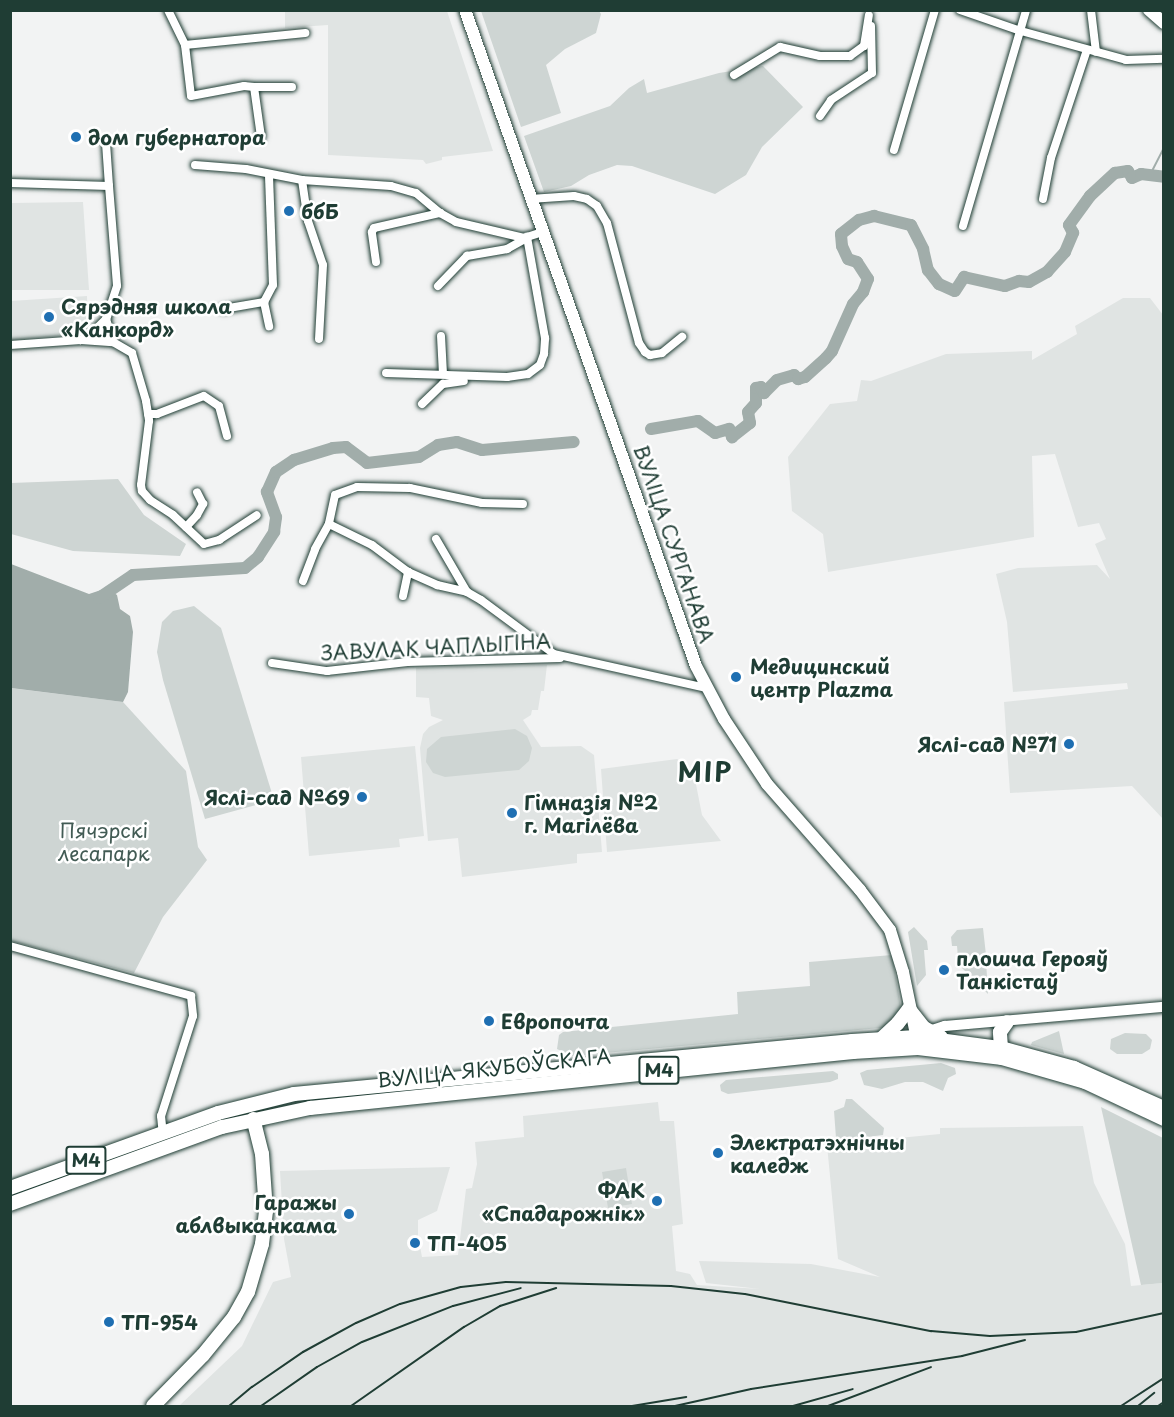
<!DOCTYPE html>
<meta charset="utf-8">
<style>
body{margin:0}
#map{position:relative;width:1174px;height:1417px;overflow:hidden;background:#f2f3f3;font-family:"Playpen Sans",sans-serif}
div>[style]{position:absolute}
.built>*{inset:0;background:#e0e4e3}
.green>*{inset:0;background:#ced5d3}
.water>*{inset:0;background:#a1adaa}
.stream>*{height:2px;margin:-1px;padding:0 1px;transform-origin:1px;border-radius:1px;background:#a1adaa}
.river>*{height:12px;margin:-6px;padding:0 6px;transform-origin:6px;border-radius:6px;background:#a1adaa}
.roads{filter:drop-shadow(0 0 2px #1f3d34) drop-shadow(0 0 2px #1f3d34)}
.minor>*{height:8px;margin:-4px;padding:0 4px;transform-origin:4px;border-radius:4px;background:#fff}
.tertiary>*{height:10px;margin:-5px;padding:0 5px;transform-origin:5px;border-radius:5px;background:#fff}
.secondary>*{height:12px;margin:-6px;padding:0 6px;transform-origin:6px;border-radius:6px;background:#fff}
.primary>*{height:14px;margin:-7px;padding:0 7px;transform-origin:7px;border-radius:7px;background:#fff}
.rail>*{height:2px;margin:-1px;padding:0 1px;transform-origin:1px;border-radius:1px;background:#1f3d34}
.dots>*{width:16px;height:16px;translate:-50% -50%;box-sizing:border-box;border:3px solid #fff;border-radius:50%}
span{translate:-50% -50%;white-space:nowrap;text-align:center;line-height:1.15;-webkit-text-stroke:5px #fff;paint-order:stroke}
.shield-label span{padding:2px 4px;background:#fff;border:2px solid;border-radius:4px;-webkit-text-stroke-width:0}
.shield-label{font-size:18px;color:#1f3d34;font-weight:700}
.poi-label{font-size:20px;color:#1f3d34;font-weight:700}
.left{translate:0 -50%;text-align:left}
.right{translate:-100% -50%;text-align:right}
.street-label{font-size:20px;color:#1f3d34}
.park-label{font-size:20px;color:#425b54}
.district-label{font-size:26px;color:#1f3d34;font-weight:700;letter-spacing:1.5px}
.frame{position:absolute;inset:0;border:12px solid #1f3d34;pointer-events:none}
</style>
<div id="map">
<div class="built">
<i style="clip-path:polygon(285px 11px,447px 11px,493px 151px,442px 157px,442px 160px,426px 164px,423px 160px,328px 155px,328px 25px,285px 28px)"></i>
<i style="clip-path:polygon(83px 202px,89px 290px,11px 290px,11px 203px)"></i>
<i style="clip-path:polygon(87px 296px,88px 333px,11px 340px,11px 301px)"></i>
<i style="clip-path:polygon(1123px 298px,1150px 298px,1163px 315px,1163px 819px,1132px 786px,1010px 793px,1004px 702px,1128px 689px,1127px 683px,1013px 692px,1007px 622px,996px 574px,1018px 568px,1097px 565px,1110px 579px,1095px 544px,1106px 539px,1099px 523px,1078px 527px,1055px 454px,1032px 456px,1034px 537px,828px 572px,823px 534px,792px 511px,788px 457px,830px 404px,857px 401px,861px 380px,871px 381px,946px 354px,1032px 351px,1032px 360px,1077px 334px,1075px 326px)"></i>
<i style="clip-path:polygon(547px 665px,544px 691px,541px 691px,538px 710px,532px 710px,531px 715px,523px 720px,541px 747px,581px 746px,594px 755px,602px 852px,577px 854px,577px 863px,462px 877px,458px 838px,428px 841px,420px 748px,423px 734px,429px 727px,443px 720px,431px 716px,429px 698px,416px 697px,416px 668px)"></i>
<i style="clip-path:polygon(415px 746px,424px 836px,399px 839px,400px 847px,309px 856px,301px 757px)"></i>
<i style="clip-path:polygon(677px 759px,693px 769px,702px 815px,721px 841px,607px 852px,601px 769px)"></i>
<i style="clip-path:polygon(658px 1102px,660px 1121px,674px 1121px,683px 1224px,672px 1226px,676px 1271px,690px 1274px,697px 1285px,760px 1289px,706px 1283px,699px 1261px,811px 1264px,880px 1277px,838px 1259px,827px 1145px,940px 1134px,940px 1128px,1083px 1126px,1094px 1183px,1125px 1244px,1131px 1286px,1163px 1283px,1163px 1406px,179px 1406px,242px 1346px,273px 1282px,291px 1277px,284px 1239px,280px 1171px,450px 1167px,437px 1211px,418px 1220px,418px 1236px,422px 1257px,458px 1255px,466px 1189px,472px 1188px,477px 1164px,475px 1142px,524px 1137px,523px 1116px)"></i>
</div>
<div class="green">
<i style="clip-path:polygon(481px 11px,599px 11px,601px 14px,596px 33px,565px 49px,546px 65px,561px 113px,521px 127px)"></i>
<i style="clip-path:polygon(763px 66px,803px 107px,762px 147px,746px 175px,715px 194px,632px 166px,617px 165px,589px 175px,571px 186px,544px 192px,524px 136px,610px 106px,629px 88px,644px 79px,647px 93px,719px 73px)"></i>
<i style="clip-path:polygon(118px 479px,144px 515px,186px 544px,180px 556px,73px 551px,11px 534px,11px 483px)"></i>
<i style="clip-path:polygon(194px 606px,221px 628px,274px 800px,205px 819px,163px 680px,157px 652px,162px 622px,173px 611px)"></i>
<i style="clip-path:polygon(10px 688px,123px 702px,186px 771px,198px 847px,207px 860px,163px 917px,134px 973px,11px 941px)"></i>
<i style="clip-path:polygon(515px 729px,527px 736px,532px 748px,529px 761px,519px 770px,445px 777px,433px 773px,426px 762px,427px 749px,441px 737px)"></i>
<i style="clip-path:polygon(914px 927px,927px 941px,928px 950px,924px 950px,926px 975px,917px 986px,908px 932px)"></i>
<i style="clip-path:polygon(983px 928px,986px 955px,958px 958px,957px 946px,952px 946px,951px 937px,957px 930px)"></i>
<i style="clip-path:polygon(892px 955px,901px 1008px,891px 1027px,572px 1056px,557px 1049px,559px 1035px,563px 1032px,738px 1014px,737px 992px,810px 986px,809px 962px)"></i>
<i style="clip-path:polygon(986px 960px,988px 994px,958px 964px)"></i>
<i style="clip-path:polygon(1059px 1031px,1064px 1054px,1031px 1045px,1032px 1042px)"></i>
<i style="clip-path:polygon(1125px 1033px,1146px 1034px,1152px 1040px,1150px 1049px,1142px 1054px,1117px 1054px,1110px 1049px,1111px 1039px)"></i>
<i style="clip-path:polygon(941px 1063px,955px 1068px,956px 1074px,948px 1078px,943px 1091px,923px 1082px,905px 1082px,882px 1089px,864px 1085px,860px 1073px,867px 1070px)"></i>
<i style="clip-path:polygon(833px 1071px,838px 1074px,838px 1079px,830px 1082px,728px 1094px,721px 1091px,720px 1085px,726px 1080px)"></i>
<i style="clip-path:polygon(846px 1099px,852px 1099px,884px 1128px,883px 1135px,843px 1140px,836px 1138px,834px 1111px,844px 1107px)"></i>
<i style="clip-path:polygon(1101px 1107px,1163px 1138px,1163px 1283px,1141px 1285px)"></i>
<i style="clip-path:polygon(626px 1168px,632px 1204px,608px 1208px,602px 1172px)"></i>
</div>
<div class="water">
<i style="clip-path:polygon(11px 564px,89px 594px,107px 588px,117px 595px,120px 609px,130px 616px,133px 632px,128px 692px,123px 702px,11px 688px)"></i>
</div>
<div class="stream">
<i style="left:1150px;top:175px;width:31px;rotate:-63deg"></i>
</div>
<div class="river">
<i style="left:651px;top:429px;width:48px;rotate:-9.7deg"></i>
<i style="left:698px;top:421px;width:21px;rotate:35deg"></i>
<i style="left:715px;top:433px;width:15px;rotate:-16deg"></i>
<i style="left:729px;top:429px;width:9px;rotate:69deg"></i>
<i style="left:732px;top:437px;width:23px;rotate:-38deg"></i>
<i style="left:750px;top:423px;width:11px;rotate:-100deg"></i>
<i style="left:748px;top:412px;width:12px;rotate:-48deg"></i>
<i style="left:756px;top:403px;width:15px;rotate:-90deg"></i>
<i style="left:756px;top:388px;width:5px;rotate:-11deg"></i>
<i style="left:761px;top:387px;width:7px;rotate:63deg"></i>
<i style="left:764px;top:393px;width:18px;rotate:-45deg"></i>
<i style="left:777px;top:380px;width:18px;rotate:-16deg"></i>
<i style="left:794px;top:375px;width:6px;rotate:45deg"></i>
<i style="left:798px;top:379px;width:7px;rotate:-16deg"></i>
<i style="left:805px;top:377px;width:28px;rotate:-42deg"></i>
<i style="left:826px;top:358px;width:9px;rotate:-49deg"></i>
<i style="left:832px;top:351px;width:51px;rotate:-65.9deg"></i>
<i style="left:853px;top:304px;width:16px;rotate:-50deg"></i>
<i style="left:863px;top:292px;width:14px;rotate:-69deg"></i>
<i style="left:868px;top:279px;width:20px;rotate:-123deg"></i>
<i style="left:857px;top:262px;width:9px;rotate:-162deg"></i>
<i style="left:848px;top:259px;width:14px;rotate:-115deg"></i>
<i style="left:842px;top:246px;width:12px;rotate:-95deg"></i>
<i style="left:841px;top:234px;width:23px;rotate:-38deg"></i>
<i style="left:859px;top:220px;width:16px;rotate:-15deg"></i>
<i style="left:874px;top:216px;width:38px;rotate:14deg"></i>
<i style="left:911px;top:225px;width:27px;rotate:63deg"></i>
<i style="left:923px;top:249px;width:22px;rotate:77deg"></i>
<i style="left:928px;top:270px;width:18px;rotate:52deg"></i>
<i style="left:939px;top:284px;width:17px;rotate:24deg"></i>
<i style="left:955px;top:291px;width:17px;rotate:-57deg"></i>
<i style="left:964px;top:277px;width:42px;rotate:12.4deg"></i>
<i style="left:1005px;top:286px;width:15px;rotate:-20deg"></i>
<i style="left:1019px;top:281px;width:10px;rotate:6deg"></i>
<i style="left:1029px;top:282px;width:21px;rotate:-29deg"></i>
<i style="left:1047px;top:272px;width:27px;rotate:-48deg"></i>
<i style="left:1065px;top:252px;width:21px;rotate:-67deg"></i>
<i style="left:1073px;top:233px;width:9px;rotate:-117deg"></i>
<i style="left:1069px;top:225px;width:36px;rotate:-54deg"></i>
<i style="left:1090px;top:196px;width:34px;rotate:-43deg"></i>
<i style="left:1115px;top:173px;width:13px;rotate:-9deg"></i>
<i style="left:1128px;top:171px;width:8px;rotate:60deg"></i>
<i style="left:1132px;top:178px;width:10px;rotate:-24deg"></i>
<i style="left:1141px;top:174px;width:23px;rotate:7deg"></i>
<i style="left:99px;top:598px;width:41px;rotate:-34.1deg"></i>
<i style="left:133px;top:575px;width:112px;rotate:-3.6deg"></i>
<i style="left:245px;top:568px;width:17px;rotate:-40deg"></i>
<i style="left:258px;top:557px;width:30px;rotate:-57deg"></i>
<i style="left:274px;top:532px;width:15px;rotate:-82deg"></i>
<i style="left:276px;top:517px;width:27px;rotate:-110deg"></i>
<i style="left:267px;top:492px;width:22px;rotate:-66deg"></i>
<i style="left:276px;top:472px;width:22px;rotate:-34deg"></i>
<i style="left:294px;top:460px;width:41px;rotate:-17.1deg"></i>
<i style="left:333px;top:448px;width:13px;rotate:-4deg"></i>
<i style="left:346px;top:447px;width:26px;rotate:37deg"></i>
<i style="left:367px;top:463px;width:52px;rotate:-6.6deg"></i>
<i style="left:419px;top:457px;width:22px;rotate:-32deg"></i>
<i style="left:438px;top:445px;width:19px;rotate:-9deg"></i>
<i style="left:457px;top:442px;width:26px;rotate:18deg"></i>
<i style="left:482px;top:450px;width:92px;rotate:-5deg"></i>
</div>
<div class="roads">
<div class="minor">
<i style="left:168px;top:10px;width:39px;rotate:64deg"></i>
<i style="left:185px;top:45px;width:51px;rotate:83.3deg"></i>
<i style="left:191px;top:96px;width:54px;rotate:-10.7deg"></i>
<i style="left:244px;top:86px;width:10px;rotate:6deg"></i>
<i style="left:254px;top:87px;width:50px;rotate:82deg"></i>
<i style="left:960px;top:10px;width:65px;rotate:19deg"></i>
<i style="left:1021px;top:31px;width:109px;rotate:15.4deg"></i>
<i style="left:1126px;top:60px;width:38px;rotate:-2deg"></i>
<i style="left:1091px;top:10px;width:42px;rotate:83.2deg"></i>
<i style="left:185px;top:45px;width:121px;rotate:-5.7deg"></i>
<i style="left:734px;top:75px;width:54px;rotate:-31.3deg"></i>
<i style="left:780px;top:47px;width:41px;rotate:12.7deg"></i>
<i style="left:820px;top:56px;width:30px"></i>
<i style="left:850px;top:56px;width:17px;rotate:-36deg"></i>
<i style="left:864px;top:46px;width:31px;rotate:-81deg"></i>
<i style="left:254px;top:87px;width:38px"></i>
<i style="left:820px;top:116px;width:19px;rotate:-55deg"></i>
<i style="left:831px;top:100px;width:49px;rotate:-33.4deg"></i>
<i style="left:872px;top:73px;width:47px;rotate:-91.2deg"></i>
<i style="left:106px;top:143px;width:43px;rotate:86deg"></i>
<i style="left:894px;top:150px;width:146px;rotate:-73.7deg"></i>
<i style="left:195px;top:165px;width:51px;rotate:4.5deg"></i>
<i style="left:246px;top:169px;width:57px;rotate:11.1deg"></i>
<i style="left:302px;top:180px;width:89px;rotate:3.9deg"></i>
<i style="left:391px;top:186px;width:26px;rotate:16deg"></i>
<i style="left:416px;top:193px;width:31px;rotate:40deg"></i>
<i style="left:440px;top:213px;width:18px;rotate:29deg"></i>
<i style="left:456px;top:222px;width:70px;rotate:13.2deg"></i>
<i style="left:524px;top:238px;width:19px;rotate:-18deg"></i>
<i style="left:302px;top:180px;width:41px;rotate:81.7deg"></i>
<i style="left:308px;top:221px;width:46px;rotate:71.2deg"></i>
<i style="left:323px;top:265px;width:74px;rotate:93.1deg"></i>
<i style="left:10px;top:183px;width:99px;rotate:1.7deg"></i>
<i style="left:109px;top:186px;width:100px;rotate:85.4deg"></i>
<i style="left:117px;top:286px;width:35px;rotate:108deg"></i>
<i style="left:106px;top:319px;width:21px;rotate:135deg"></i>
<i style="left:91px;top:334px;width:12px;rotate:149deg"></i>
<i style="left:81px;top:340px;width:71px;rotate:176deg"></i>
<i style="left:530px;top:199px;width:44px;rotate:-3.9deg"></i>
<i style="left:574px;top:196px;width:13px;rotate:13deg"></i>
<i style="left:587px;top:199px;width:12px;rotate:35deg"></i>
<i style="left:597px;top:206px;width:20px;rotate:60deg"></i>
<i style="left:607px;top:223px;width:124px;rotate:75.1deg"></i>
<i style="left:639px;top:343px;width:11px;rotate:56deg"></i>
<i style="left:645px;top:352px;width:6px;rotate:31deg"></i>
<i style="left:650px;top:355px;width:12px;rotate:-9deg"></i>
<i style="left:662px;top:353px;width:26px;rotate:-39deg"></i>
<i style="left:1043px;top:199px;width:42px;rotate:-79deg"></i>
<i style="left:1051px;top:158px;width:114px;rotate:-71.6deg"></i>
<i style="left:963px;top:226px;width:225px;rotate:-73.7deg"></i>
<i style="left:376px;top:262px;width:30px;rotate:-98deg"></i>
<i style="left:372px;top:232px;width:4px;rotate:-63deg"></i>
<i style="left:374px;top:228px;width:68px;rotate:-12.8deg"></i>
<i style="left:438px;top:286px;width:42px;rotate:-46deg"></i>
<i style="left:467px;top:256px;width:41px;rotate:-9.9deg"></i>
<i style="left:507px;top:249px;width:23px;rotate:-29deg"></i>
<i style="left:264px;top:302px;width:25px;rotate:78deg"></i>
<i style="left:223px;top:309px;width:42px;rotate:-9.7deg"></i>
<i style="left:264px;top:302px;width:19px;rotate:-62deg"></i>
<i style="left:273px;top:285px;width:110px;rotate:-92.1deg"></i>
<i style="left:106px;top:319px;width:24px;rotate:73deg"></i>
<i style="left:441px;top:336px;width:38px;rotate:87deg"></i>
<i style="left:81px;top:340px;width:32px;rotate:4deg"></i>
<i style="left:113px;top:342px;width:22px;rotate:30deg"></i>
<i style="left:132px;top:353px;width:50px;rotate:73.7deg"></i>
<i style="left:146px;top:401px;width:20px;rotate:81deg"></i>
<i style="left:149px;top:421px;width:64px;rotate:97.1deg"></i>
<i style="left:141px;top:485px;width:6px;rotate:81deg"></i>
<i style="left:142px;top:491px;width:12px;rotate:48deg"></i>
<i style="left:150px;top:500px;width:27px;rotate:33deg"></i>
<i style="left:173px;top:515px;width:42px;rotate:43.1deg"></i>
<i style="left:204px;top:544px;width:16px;rotate:-15deg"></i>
<i style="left:219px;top:540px;width:45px;rotate:-33.3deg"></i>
<i style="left:386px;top:373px;width:121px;rotate:1.9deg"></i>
<i style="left:507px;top:377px;width:21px;rotate:-8deg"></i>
<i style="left:528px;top:374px;width:15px;rotate:-37deg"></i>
<i style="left:540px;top:365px;width:12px;rotate:-70deg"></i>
<i style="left:544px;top:354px;width:16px;rotate:-86deg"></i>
<i style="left:545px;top:338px;width:103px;rotate:-100.1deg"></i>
<i style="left:422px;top:404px;width:29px;rotate:-44deg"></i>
<i style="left:443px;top:384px;width:21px;rotate:-8deg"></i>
<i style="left:148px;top:414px;width:9px"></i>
<i style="left:157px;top:414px;width:50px;rotate:-21deg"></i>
<i style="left:204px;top:396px;width:18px;rotate:34deg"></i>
<i style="left:219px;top:406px;width:31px;rotate:75deg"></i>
<i style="left:523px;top:504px;width:41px;rotate:-178.6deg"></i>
<i style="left:482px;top:503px;width:74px;rotate:-168.2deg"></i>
<i style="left:410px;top:488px;width:53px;rotate:-178.9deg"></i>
<i style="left:357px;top:487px;width:23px;rotate:160deg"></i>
<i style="left:335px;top:495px;width:30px;rotate:102deg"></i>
<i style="left:329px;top:524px;width:48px;rotate:26deg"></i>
<i style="left:372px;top:545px;width:45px;rotate:36.9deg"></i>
<i style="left:408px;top:572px;width:32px;rotate:24deg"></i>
<i style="left:437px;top:585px;width:31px;rotate:13deg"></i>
<i style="left:467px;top:592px;width:16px;rotate:30deg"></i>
<i style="left:481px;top:600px;width:91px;rotate:36.5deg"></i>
<i style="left:554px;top:654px;width:156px;rotate:12.6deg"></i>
<i style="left:186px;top:527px;width:16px;rotate:-47deg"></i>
<i style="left:197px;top:515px;width:13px;rotate:-61deg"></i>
<i style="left:203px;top:504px;width:13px;rotate:-117deg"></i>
<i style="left:436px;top:539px;width:61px;rotate:59.7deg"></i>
<i style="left:303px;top:581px;width:34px;rotate:-69deg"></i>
<i style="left:315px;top:549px;width:29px;rotate:-61deg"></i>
<i style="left:403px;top:596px;width:25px;rotate:-78deg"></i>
<i style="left:272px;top:663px;width:56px;rotate:8.3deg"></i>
<i style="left:327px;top:671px;width:81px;rotate:-6.4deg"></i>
<i style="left:407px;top:662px;width:153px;rotate:-1.5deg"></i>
<i style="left:10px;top:946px;width:188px;rotate:15.4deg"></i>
<i style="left:191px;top:996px;width:20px;rotate:84deg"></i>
<i style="left:193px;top:1016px;width:105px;rotate:107.7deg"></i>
<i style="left:161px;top:1116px;width:19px;rotate:84deg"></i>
</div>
<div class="tertiary">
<i style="left:926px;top:1032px;width:20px;rotate:-18deg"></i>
<i style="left:945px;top:1026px;width:220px;rotate:-5deg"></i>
</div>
<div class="secondary">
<i style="left:465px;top:10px;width:695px;rotate:70.6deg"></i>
<i style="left:696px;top:666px;width:60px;rotate:62.2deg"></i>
<i style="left:724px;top:719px;width:78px;rotate:56.5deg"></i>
<i style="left:767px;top:784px;width:141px;rotate:48.7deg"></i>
<i style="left:860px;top:890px;width:50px;rotate:53.1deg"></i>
<i style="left:890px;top:930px;width:44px;rotate:72.8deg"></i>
<i style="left:903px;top:972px;width:74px;rotate:78.2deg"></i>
<i style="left:1149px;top:10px;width:20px;rotate:41deg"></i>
</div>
<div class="primary">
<i style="left:881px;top:1039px;width:23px;rotate:-43deg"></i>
<i style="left:898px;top:1023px;width:18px;rotate:-52deg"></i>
<i style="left:909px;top:1009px;width:24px;rotate:52deg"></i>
<i style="left:924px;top:1028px;width:19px;rotate:28deg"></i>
<i style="left:1001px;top:1048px;width:16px;rotate:-94deg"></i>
<i style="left:1000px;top:1032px;width:12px;rotate:-55deg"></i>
<i style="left:10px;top:1188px;width:221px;rotate:-19.8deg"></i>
<i style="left:218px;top:1113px;width:78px;rotate:-14deg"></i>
<i style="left:294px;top:1094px;width:561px;rotate:-5.43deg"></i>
<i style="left:852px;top:1041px;width:64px;rotate:-3.6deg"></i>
<i style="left:916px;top:1037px;width:86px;rotate:7.4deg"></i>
<i style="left:1001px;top:1048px;width:76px;rotate:15.3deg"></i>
<i style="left:1074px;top:1068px;width:98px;rotate:24deg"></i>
<i style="left:10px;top:1204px;width:226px;rotate:-20deg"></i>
<i style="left:222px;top:1127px;width:90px;rotate:-12.2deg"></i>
<i style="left:310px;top:1108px;width:546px;rotate:-5.89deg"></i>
<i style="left:853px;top:1052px;width:65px;rotate:-3.5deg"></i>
<i style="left:918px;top:1048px;width:85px;rotate:6.8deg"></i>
<i style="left:1002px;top:1058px;width:86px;rotate:16.1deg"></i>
<i style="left:1085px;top:1082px;width:87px;rotate:25.1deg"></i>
<i style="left:153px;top:1406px;width:71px;rotate:-45.6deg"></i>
<i style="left:203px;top:1355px;width:49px;rotate:-50.8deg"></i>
<i style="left:234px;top:1317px;width:29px;rotate:-61deg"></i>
<i style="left:248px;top:1292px;width:50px;rotate:-73.7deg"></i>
<i style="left:262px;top:1244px;width:33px;rotate:-83deg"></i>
<i style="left:266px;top:1211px;width:57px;rotate:-94deg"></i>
<i style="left:262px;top:1154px;width:36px;rotate:-104deg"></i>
</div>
</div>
<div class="rail">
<i style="left:229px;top:1406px;width:30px;rotate:-40deg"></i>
<i style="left:252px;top:1387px;width:62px;rotate:-34.5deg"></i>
<i style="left:303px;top:1352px;width:60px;rotate:-28.7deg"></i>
<i style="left:356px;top:1323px;width:48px;rotate:-23.4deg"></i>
<i style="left:400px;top:1304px;width:63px;rotate:-15.6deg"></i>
<i style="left:461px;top:1287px;width:45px;rotate:-6.3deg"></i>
<i style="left:506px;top:1282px;width:165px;rotate:1.4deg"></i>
<i style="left:671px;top:1286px;width:74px;rotate:6.2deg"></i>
<i style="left:745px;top:1294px;width:190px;rotate:11.3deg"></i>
<i style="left:931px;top:1331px;width:59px;rotate:4.8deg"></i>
<i style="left:990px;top:1336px;width:86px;rotate:-2.7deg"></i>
<i style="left:1076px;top:1332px;width:90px;rotate:-12.2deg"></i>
<i style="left:261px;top:1406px;width:68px;rotate:-34.9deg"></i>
<i style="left:317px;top:1367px;width:51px;rotate:-29.1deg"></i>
<i style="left:362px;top:1342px;width:98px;rotate:-21.6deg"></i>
<i style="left:453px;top:1306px;width:70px;rotate:-14.8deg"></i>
<i style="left:351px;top:1406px;width:138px;rotate:-35deg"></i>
<i style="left:464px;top:1327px;width:42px;rotate:-30.3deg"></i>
<i style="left:500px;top:1306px;width:59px;rotate:-17.8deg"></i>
<i style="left:632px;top:1406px;width:55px;rotate:-9.5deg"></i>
<i style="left:675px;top:1406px;width:78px;rotate:-12.6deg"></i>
<i style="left:751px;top:1389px;width:214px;rotate:-8.9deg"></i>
<i style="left:962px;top:1356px;width:65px;rotate:-14.3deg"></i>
<i style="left:793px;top:1406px;width:62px;rotate:-15.8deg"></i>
<i style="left:828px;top:1406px;width:110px;rotate:-20.7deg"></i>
<i style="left:1121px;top:1406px;width:51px;rotate:-33.1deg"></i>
<i style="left:1138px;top:1406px;width:21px;rotate:-39deg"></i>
<i style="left:1158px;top:1406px;width:7px;rotate:-34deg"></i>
</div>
<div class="dots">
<i style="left:76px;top:137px;background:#1f6fb2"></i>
<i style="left:289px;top:211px;background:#1f6fb2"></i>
<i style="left:49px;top:317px;background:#1f6fb2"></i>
<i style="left:736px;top:677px;background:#1f6fb2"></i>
<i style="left:1069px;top:744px;background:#1f6fb2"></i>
<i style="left:362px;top:797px;background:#1f6fb2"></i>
<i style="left:512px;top:813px;background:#1f6fb2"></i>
<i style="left:944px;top:970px;background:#1f6fb2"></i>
<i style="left:489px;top:1021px;background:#1f6fb2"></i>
<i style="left:718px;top:1153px;background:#1f6fb2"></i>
<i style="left:657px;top:1201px;background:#1f6fb2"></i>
<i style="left:349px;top:1214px;background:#1f6fb2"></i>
<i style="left:415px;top:1243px;background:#1f6fb2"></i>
<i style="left:109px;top:1322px;background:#1f6fb2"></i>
</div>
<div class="shield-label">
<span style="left:659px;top:1070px">М4</span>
<span style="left:86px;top:1160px">М4</span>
</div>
<div class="poi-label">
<span class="left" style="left:88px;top:137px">дом губернатора</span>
<span class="left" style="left:301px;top:211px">ббБ</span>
<span class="left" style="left:61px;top:318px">Сярэдняя школа<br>«Канкорд»</span>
<span class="left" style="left:750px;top:678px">Медицинский<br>центр Plazma</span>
<span class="right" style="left:1057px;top:744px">Яслі-сад №71</span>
<span class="right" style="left:350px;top:797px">Яслі-сад №69</span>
<span class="left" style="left:524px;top:814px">Гімназія №2<br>г. Магілёва</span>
<span class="left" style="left:956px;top:970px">плошча Герояў<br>Танкістаў</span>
<span class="left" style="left:501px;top:1021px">Европочта</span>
<span class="left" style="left:730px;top:1154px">Электратэхнічны<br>каледж</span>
<span class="right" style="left:645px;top:1202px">ФАК<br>«Спадарожнік»</span>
<span class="right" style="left:337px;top:1214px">Гаражы<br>аблвыканкама</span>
<span class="left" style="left:427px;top:1243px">ТП-405</span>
<span class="left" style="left:121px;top:1322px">ТП-954</span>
</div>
<div class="street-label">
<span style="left:674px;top:544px;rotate:71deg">ВУЛІЦА СУРГАНАВА</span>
<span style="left:436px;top:647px;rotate:-3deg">ЗАВУЛАК ЧАПЛЫГІНА</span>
<span style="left:494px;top:1068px;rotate:-6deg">ВУЛІЦА ЯКУБОЎСКАГА</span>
</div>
<div class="park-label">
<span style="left:104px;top:842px">Пячэрскі<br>лесапарк</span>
</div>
<div class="district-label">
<span style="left:705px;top:772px">МІР</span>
</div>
<div class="frame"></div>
</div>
